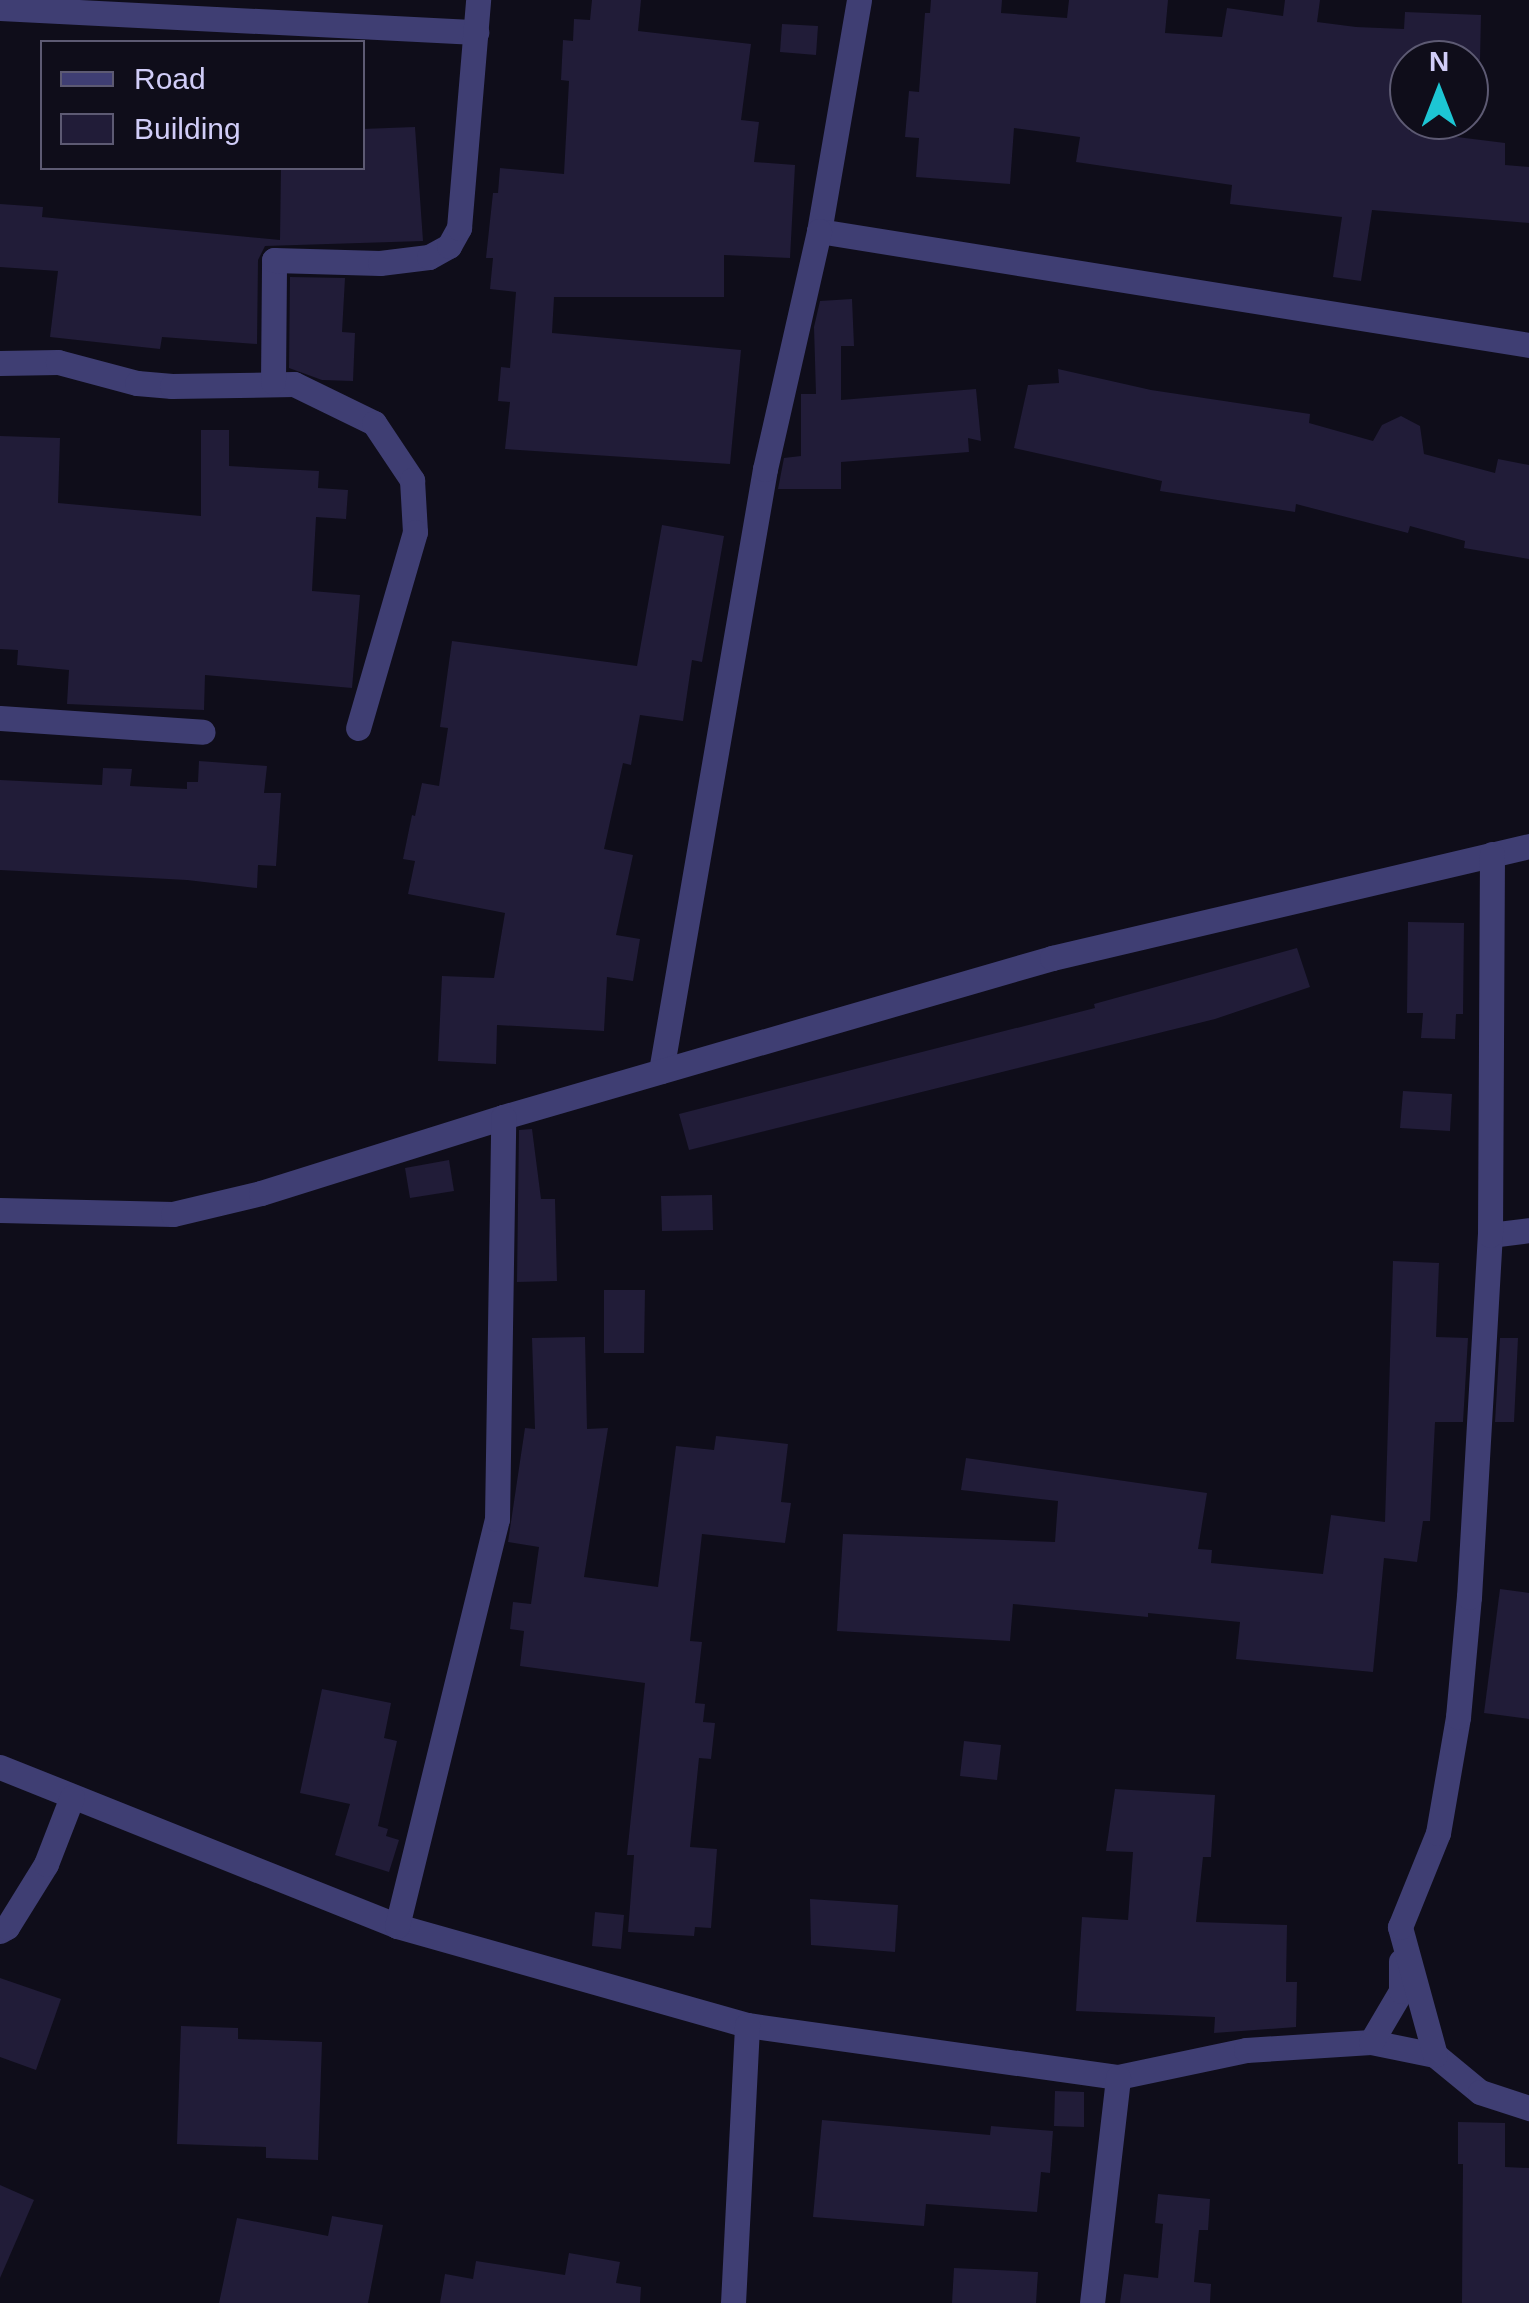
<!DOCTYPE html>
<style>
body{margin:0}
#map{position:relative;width:1529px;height:2303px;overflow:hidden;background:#0f0d1a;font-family:Arial,sans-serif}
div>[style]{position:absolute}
.building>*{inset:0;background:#211c38}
.minor>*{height:25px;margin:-12.5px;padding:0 12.5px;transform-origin:12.5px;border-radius:12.5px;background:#3f3e73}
span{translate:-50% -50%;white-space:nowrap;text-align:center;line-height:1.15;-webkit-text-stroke:9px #0f0d1a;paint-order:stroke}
.legend{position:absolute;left:40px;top:40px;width:325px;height:130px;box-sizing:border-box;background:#0f0d1a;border:2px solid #5d5a73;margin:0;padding:12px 18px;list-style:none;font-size:30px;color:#d1cdf8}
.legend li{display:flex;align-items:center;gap:20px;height:50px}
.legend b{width:50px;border:2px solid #5d5a73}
.north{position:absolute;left:1389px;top:40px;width:100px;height:100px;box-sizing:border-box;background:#0f0d1a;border:2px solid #5d5a73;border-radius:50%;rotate:0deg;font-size:28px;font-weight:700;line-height:40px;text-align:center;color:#d1cdf8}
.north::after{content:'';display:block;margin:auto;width:35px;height:45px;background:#1dc6d4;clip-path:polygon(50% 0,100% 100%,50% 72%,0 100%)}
</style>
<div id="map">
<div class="building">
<i style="clip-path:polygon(592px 0,641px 0,638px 31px,751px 44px,741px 120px,759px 122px,754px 162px,795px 165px,790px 258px,724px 255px,724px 297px,554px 297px,552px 333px,741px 350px,730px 464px,505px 449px,510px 402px,498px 401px,501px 367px,510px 368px,516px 292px,490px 289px,493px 258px,486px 258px,493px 193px,498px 193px,500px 168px,564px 174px,569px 81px,561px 80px,563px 40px,573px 41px,574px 19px,590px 20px)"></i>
<i style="clip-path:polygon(931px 0,1002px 0,1001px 13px,1067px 18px,1069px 0,1168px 0,1165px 33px,1222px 37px,1227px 8px,1283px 16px,1285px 0,1320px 0,1317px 22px,1356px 27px,1404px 29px,1405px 12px,1481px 15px,1480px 60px,1409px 60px,1409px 131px,1505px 143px,1505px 165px,1529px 167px,1529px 223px,1372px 210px,1361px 281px,1333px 277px,1342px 217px,1230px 204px,1232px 185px,1076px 162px,1080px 137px,1014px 128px,1010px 184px,916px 177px,919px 138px,905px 137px,909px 91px,919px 92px,925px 13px,930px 13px)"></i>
<i style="clip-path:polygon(782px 24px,818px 26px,816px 55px,780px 52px)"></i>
<i style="clip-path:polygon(415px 127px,423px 241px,265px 246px,258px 260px,257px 344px,162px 337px,160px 349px,50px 337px,58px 271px,0 267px,0 204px,43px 207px,42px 217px,280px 240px,281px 168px,362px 168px,362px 129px)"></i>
<i style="clip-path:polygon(290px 277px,345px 278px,342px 332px,355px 333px,353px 381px,322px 380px,289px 368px)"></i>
<i style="clip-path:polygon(852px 299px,854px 346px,841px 346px,841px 400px,976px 389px,981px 441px,968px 438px,969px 452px,841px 462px,841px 489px,778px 489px,784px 458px,801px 456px,801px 394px,816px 394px,814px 327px,820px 301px)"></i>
<i style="clip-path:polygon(1058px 369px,1151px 390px,1310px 414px,1309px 423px,1373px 441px,1382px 425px,1401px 416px,1420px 426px,1424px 454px,1495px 473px,1498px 459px,1529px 465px,1529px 559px,1464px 548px,1465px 541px,1410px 526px,1408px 533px,1296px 504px,1295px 512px,1160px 491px,1162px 481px,1014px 448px,1028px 385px,1059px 383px)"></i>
<i style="clip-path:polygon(201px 430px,229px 430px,229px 466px,319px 471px,318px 488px,348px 490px,346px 519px,316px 517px,312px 591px,360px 595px,352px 688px,205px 675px,204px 710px,67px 704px,69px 670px,17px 665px,18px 650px,0 649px,0 436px,60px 438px,58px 503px,201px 516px)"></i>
<i style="clip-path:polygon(662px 525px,724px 536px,702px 662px,692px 660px,683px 721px,640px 715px,631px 765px,623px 763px,604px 849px,633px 855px,616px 935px,640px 939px,633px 981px,607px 977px,604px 1031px,497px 1025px,496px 1064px,438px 1061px,442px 976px,494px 978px,505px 913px,408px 894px,415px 861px,403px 859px,412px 815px,415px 816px,422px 783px,439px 786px,448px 728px,440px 727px,452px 641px,637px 666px)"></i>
<i style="clip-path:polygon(199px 761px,267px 766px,264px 793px,281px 793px,276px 866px,258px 865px,257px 888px,187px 880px,0 870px,0 780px,102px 785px,103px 768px,132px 769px,130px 786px,187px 789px,187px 782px,198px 782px)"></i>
<i style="clip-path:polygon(1408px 922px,1464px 923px,1463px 1014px,1456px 1014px,1455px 1039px,1421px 1038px,1423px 1013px,1407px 1013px)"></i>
<i style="clip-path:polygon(1297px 948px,1310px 987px,1215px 1019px,689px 1150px,679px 1114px,1095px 1008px,1094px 1004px)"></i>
<i style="clip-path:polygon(1403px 1091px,1452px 1094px,1450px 1131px,1400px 1128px)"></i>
<i style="clip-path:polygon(532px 1129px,541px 1199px,555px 1199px,557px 1281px,517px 1282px,519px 1130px)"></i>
<i style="clip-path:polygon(449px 1160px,454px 1191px,410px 1198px,405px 1168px)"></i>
<i style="clip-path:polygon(712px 1195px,713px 1230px,662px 1231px,661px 1196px)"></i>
<i style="clip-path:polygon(1393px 1261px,1439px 1263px,1436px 1337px,1468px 1338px,1463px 1422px,1435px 1422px,1430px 1521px,1423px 1521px,1417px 1562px,1384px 1558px,1373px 1672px,1236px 1659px,1240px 1622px,1148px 1613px,1148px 1617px,1013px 1604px,1010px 1641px,837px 1631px,843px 1534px,1055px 1542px,1058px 1501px,961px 1490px,966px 1458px,1207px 1493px,1198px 1549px,1212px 1550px,1211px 1563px,1323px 1574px,1331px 1515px,1385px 1522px)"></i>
<i style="clip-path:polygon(604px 1290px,645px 1290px,644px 1353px,604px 1353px)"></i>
<i style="clip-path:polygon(585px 1337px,587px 1429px,608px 1428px,584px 1577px,658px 1587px,676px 1446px,714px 1450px,716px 1436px,788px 1444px,781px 1502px,791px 1503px,785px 1543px,702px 1534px,690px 1641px,702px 1642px,695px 1703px,705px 1704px,703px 1722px,715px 1723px,711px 1759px,699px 1758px,690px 1847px,717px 1849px,711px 1928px,695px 1927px,694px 1936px,628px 1932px,634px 1855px,627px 1855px,645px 1683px,520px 1666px,524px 1631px,510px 1629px,513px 1602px,531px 1604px,539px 1547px,508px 1542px,525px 1428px,535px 1429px,532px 1338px)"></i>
<i style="clip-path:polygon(1500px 1338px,1518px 1338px,1514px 1422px,1495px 1422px)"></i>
<i style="clip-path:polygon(1500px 1589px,1529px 1593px,1529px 1719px,1484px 1713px)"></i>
<i style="clip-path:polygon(322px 1689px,391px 1703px,384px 1738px,397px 1741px,378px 1826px,388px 1829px,386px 1836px,399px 1840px,389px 1872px,335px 1855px,350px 1804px,300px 1793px)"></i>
<i style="clip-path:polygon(964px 1741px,1001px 1745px,997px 1780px,960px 1776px)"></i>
<i style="clip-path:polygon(1115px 1789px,1215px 1795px,1211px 1857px,1203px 1857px,1196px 1922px,1287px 1925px,1286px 1982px,1297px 1982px,1296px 2027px,1214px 2033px,1215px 2017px,1076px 2011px,1082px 1917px,1128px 1920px,1133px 1852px,1106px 1851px)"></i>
<i style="clip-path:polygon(810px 1899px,898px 1905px,895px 1952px,811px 1945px)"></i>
<i style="clip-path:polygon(595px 1912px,624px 1915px,621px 1949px,592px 1946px)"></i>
<i style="clip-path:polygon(0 1978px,61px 1999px,36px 2070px,0 2057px)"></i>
<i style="clip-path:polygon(181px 2026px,238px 2028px,238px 2039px,322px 2042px,318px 2160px,266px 2158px,266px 2147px,177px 2144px)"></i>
<i style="clip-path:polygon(1055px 2091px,1084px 2092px,1084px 2127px,1054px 2126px)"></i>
<i style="clip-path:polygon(822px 2120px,990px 2135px,991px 2126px,1053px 2131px,1050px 2173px,1041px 2172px,1037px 2212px,926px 2204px,924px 2226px,813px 2217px)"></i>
<i style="clip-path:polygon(1458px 2122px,1505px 2123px,1505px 2167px,1529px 2168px,1529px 2303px,1462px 2303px,1463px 2164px,1458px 2164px)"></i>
<i style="clip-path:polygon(0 2185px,34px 2200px,0 2278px)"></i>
<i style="clip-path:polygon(1158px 2194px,1210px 2199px,1208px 2230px,1199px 2230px,1194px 2282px,1211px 2284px,1210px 2303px,1120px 2303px,1124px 2274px,1158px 2278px,1163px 2224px,1155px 2223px)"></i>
<i style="clip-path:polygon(332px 2216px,383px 2225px,368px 2303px,219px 2303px,237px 2218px,328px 2236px)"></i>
<i style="clip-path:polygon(569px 2253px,620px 2262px,616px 2283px,641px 2287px,640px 2303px,440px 2303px,445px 2274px,473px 2279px,476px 2261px,565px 2275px)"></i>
<i style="clip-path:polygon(954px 2268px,1038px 2272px,1036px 2303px,952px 2303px)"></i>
</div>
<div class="minor">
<i style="left:859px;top:0;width:234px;rotate:99.8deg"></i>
<i style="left:819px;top:231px;width:719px;rotate:9.12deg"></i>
<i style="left:0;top:8px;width:477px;rotate:2.9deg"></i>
<i style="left:0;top:363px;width:58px;rotate:-1deg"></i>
<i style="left:58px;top:362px;width:82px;rotate:14.9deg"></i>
<i style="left:137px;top:383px;width:35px;rotate:5deg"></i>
<i style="left:172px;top:386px;width:122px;rotate:-0.9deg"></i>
<i style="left:294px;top:384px;width:89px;rotate:26deg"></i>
<i style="left:374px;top:423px;width:69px;rotate:56.3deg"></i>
<i style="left:412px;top:480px;width:52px;rotate:86.7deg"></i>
<i style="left:415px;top:532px;width:204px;rotate:106.2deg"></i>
<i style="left:273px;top:382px;width:122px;rotate:-89.5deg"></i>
<i style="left:274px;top:260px;width:106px;rotate:1.6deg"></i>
<i style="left:380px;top:263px;width:49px;rotate:-7deg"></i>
<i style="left:429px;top:257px;width:23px;rotate:-29deg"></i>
<i style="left:449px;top:246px;width:21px;rotate:-61deg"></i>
<i style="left:459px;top:228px;width:229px;rotate:-85.2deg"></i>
<i style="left:0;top:718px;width:203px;rotate:3.9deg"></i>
<i style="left:661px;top:1071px;width:611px;rotate:-80.2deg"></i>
<i style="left:765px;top:469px;width:244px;rotate:-77.2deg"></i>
<i style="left:0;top:1210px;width:173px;rotate:1.3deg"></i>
<i style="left:173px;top:1214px;width:90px;rotate:-13.4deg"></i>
<i style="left:261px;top:1193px;width:254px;rotate:-17.4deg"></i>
<i style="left:503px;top:1117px;width:572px;rotate:-16.15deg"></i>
<i style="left:1052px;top:958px;width:490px;rotate:-13.2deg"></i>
<i style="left:1490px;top:1235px;width:39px;rotate:-7deg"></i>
<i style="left:0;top:1767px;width:428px;rotate:21.8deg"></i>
<i style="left:397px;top:1926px;width:364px;rotate:15.8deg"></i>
<i style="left:747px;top:2025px;width:375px;rotate:8deg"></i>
<i style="left:1118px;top:2077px;width:131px;rotate:-11.9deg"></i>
<i style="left:1246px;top:2050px;width:125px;rotate:-3.7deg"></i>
<i style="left:1371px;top:2042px;width:65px;rotate:11.5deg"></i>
<i style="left:1435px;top:2055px;width:58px;rotate:39.4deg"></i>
<i style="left:1480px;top:2092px;width:52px;rotate:18.1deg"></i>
<i style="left:397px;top:1926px;width:419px;rotate:-76.2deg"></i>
<i style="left:497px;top:1519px;width:402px;rotate:-89.1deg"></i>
<i style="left:0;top:1931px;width:8px;rotate:-30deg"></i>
<i style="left:7px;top:1927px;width:74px;rotate:-58.2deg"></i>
<i style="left:46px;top:1864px;width:72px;rotate:-68.8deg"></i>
<i style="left:1371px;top:2042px;width:59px;rotate:-59.5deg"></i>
<i style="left:1401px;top:1991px;width:30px;rotate:-90deg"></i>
<i style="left:1435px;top:2055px;width:133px;rotate:-105.3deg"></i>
<i style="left:1400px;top:1927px;width:101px;rotate:-68deg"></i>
<i style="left:1438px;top:1833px;width:118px;rotate:-80.2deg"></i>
<i style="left:1458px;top:1717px;width:121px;rotate:-84.8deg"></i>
<i style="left:1469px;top:1597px;width:363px;rotate:-86.7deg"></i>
<i style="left:1490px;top:1235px;width:381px;rotate:-89.7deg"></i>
<i style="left:733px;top:2303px;width:278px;rotate:-87.1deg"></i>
<i style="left:1092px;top:2303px;width:227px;rotate:-83.4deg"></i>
</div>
<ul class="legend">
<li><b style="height:12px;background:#3f3e73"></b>Road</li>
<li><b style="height:28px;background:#211c38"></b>Building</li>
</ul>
<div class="north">N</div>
</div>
